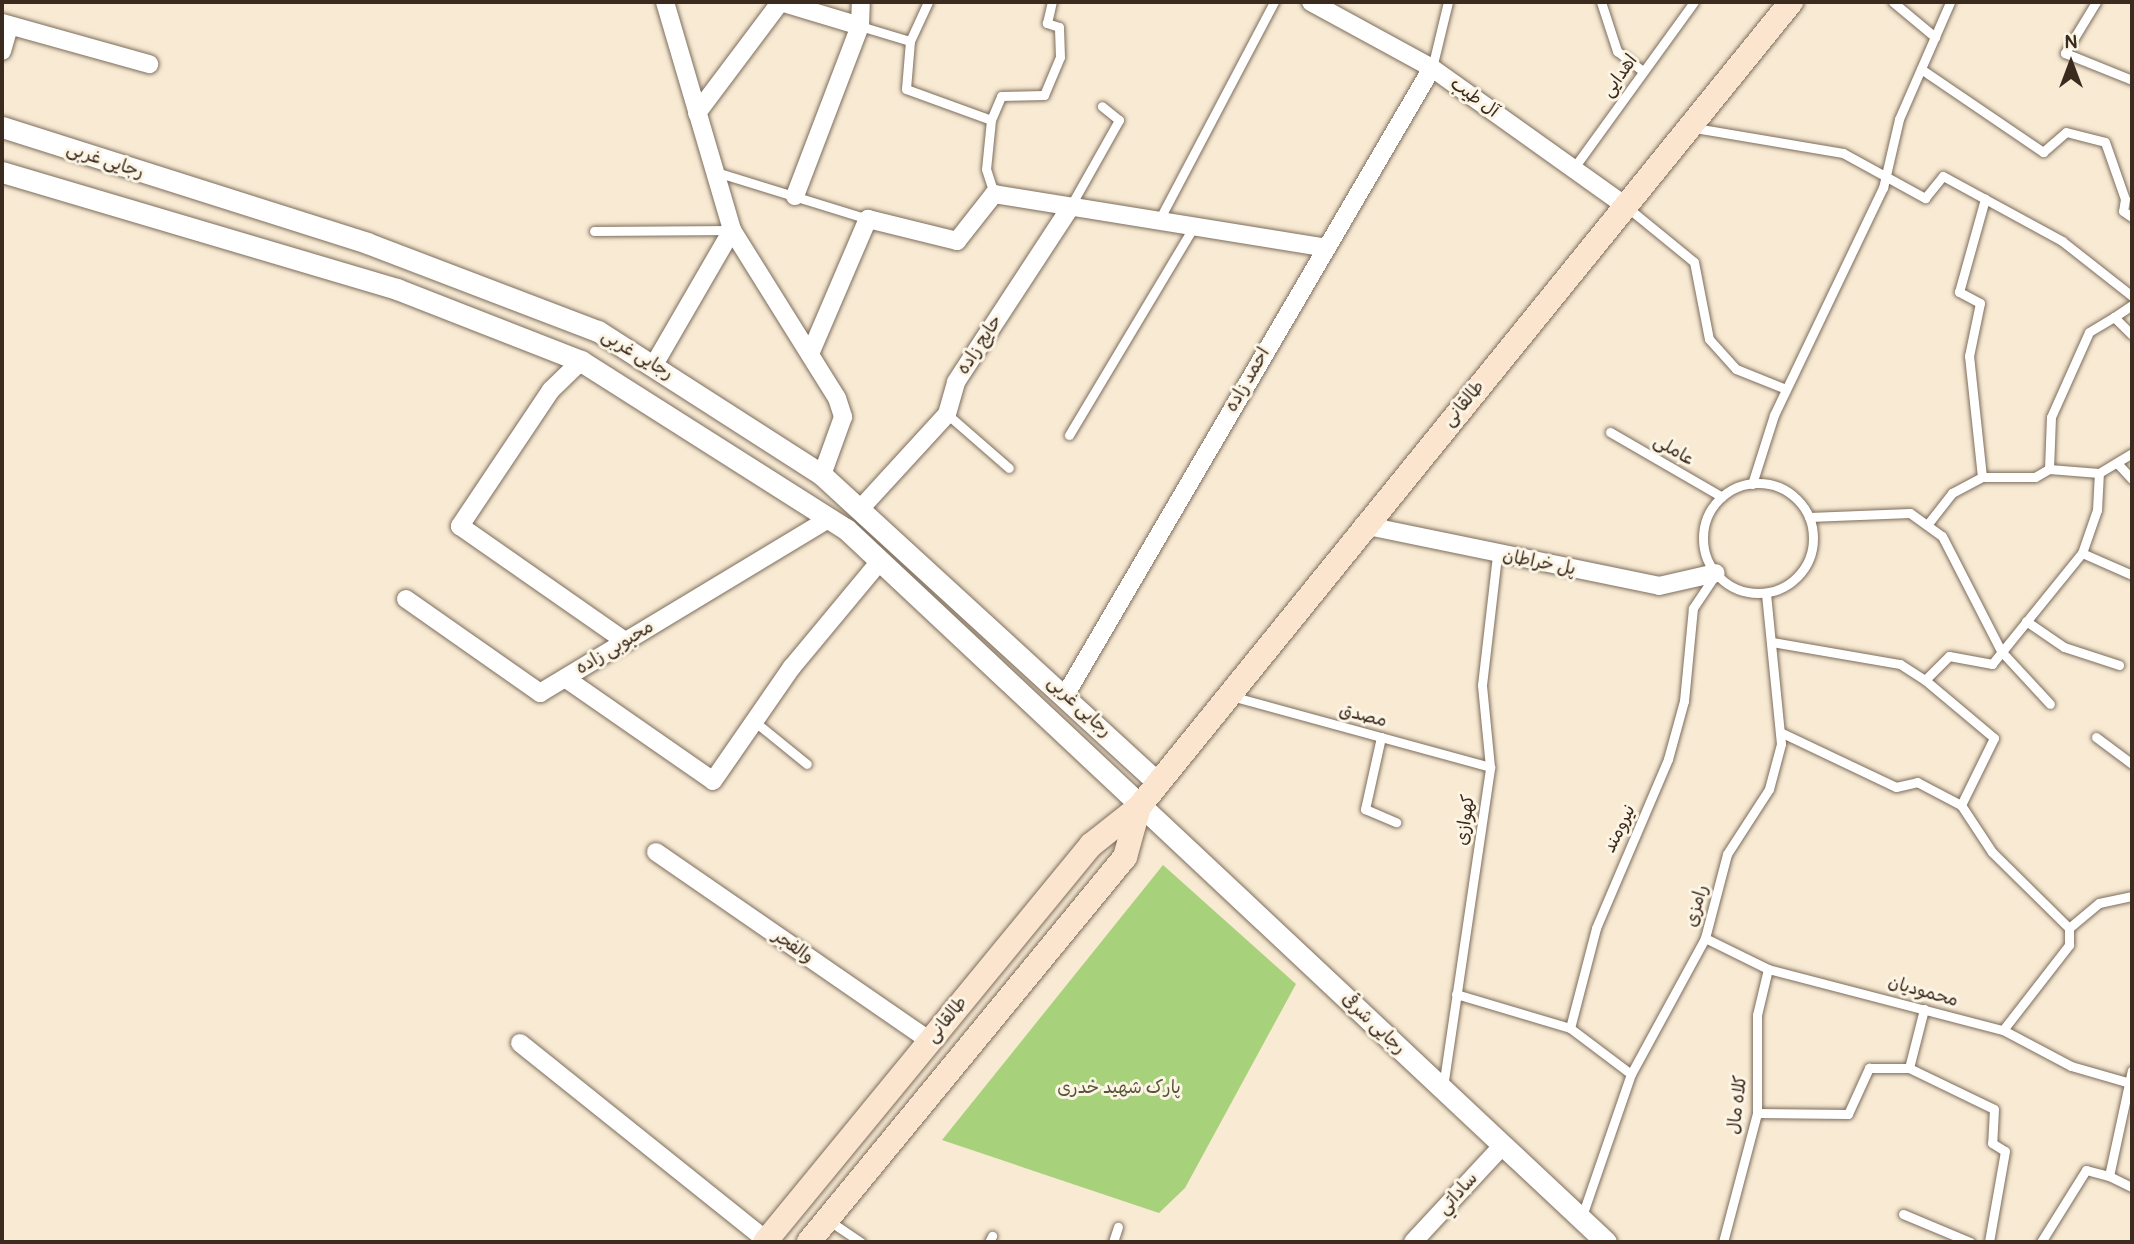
<!DOCTYPE html>
<meta charset="utf-8">
<style>
body{margin:0}
#map{position:relative;width:2134px;height:1244px;overflow:hidden;background:#f8ead3;font-family:Pangolin,"Playpen Sans Arabic",sans-serif}
div>[style]{position:absolute}
.green>*{inset:0;background:#a8d17c}
.roads{filter:drop-shadow(0 0 2px #7d6d5d) drop-shadow(0 0 2px #7d6d5d)}
.service>*{height:9px;margin:-4.5px;padding:0 4.5px;transform-origin:4.5px;border-radius:4.5px;background:#fff}
.service>.ring{margin:-4.5px;padding:0;box-sizing:content-box;background:none;border:9px solid #fff;border-radius:50%}
.minor>*{height:18px;margin:-9px;padding:0 9px;transform-origin:9px;border-radius:9px;background:#fff}
.tertiary>*{height:21px;margin:-10.5px;padding:0 10.5px;transform-origin:10.5px;border-radius:10.5px;background:#fff}
.secondary>*{height:24px;margin:-12px;padding:0 12px;transform-origin:12px;border-radius:12px;background:#fce5cf}
span{translate:-50% -50%;white-space:nowrap;text-align:center;line-height:1.15;-webkit-text-stroke:6px #fcf5e5;paint-order:stroke}
.street-label{font-size:18px;color:#3b2a1e}
.park-label{font-size:18px;color:#565436}
.frame{position:absolute;inset:0;border:4px solid #3b2a1e;pointer-events:none}
.north{position:absolute;left:2036px;top:28px;width:70px;height:70px;-webkit-text-stroke:5px #fcf5e5;paint-order:stroke;rotate:0deg;font-size:19px;font-weight:700;line-height:28px;text-align:center;color:#3b2a1e}
.north::after{content:'';display:block;margin:auto;width:24px;height:32px;background:#3b2a1e;clip-path:polygon(50% 0,100% 100%,50% 72%,0 100%)}
</style>
<div id="map">
<div class="green">
<i style="clip-path:polygon(1163px 865px,1296px 984px,1185px 1188px,1159px 1213px,942px 1140px)"></i>
</div>
<div class="roads">
<div class="service">
<i style="left:928px;top:2px;width:43px;rotate:114.8deg"></i>
<i style="left:910px;top:41px;width:48px;rotate:94.8deg"></i>
<i style="left:906px;top:89px;width:90px;rotate:20deg"></i>
<i style="left:991px;top:120px;width:26px;rotate:-67deg"></i>
<i style="left:1001px;top:96px;width:43px;rotate:-1.3deg"></i>
<i style="left:1044px;top:95px;width:41px;rotate:-67.2deg"></i>
<i style="left:1060px;top:57px;width:30px;rotate:-92deg"></i>
<i style="left:1059px;top:27px;width:13px;rotate:-162deg"></i>
<i style="left:1047px;top:23px;width:22px;rotate:-77deg"></i>
<i style="left:1601px;top:2px;width:52px;rotate:71.9deg"></i>
<i style="left:1617px;top:51px;width:33px;rotate:38deg"></i>
<i style="left:1893px;top:2px;width:55px;rotate:39.8deg"></i>
<i style="left:2096px;top:2px;width:60px;rotate:121.3deg"></i>
<i style="left:2065px;top:53px;width:72px;rotate:21.9deg"></i>
<i style="left:860px;top:26px;width:52px;rotate:16.7deg"></i>
<i style="left:1432px;top:68px;width:68px;rotate:-76.4deg"></i>
<i style="left:1921px;top:69px;width:148px;rotate:34.2deg"></i>
<i style="left:2043px;top:152px;width:30px;rotate:-41deg"></i>
<i style="left:2066px;top:132px;width:40px;rotate:14.4deg"></i>
<i style="left:2105px;top:142px;width:60px;rotate:70.7deg"></i>
<i style="left:2125px;top:199px;width:12px;rotate:99deg"></i>
<i style="left:2123px;top:211px;width:11px;rotate:34deg"></i>
<i style="left:991px;top:120px;width:49px;rotate:95.8deg"></i>
<i style="left:986px;top:169px;width:26px;rotate:72deg"></i>
<i style="left:1695px;top:128px;width:150px;rotate:9.6deg"></i>
<i style="left:1843px;top:153px;width:94px;rotate:28.8deg"></i>
<i style="left:1925px;top:198px;width:28px;rotate:-51deg"></i>
<i style="left:1943px;top:176px;width:136px;rotate:28.6deg"></i>
<i style="left:2062px;top:241px;width:89px;rotate:38.2deg"></i>
<i style="left:1573px;top:169px;width:206px;rotate:-54.1deg"></i>
<i style="left:716px;top:172px;width:159px;rotate:17.2deg"></i>
<i style="left:1070px;top:207px;width:100px;rotate:-60.6deg"></i>
<i style="left:1119px;top:120px;width:22px;rotate:-141deg"></i>
<i style="left:1628px;top:208px;width:85px;rotate:39.3deg"></i>
<i style="left:1694px;top:262px;width:78px;rotate:79deg"></i>
<i style="left:1709px;top:339px;width:40px;rotate:48deg"></i>
<i style="left:1736px;top:369px;width:54px;rotate:21.8deg"></i>
<i style="left:1158px;top:222px;width:249px;rotate:-62.2deg"></i>
<i style="left:594px;top:231px;width:138px;rotate:-0.4deg"></i>
<i style="left:2132px;top:305px;width:22px;rotate:146deg"></i>
<i style="left:2114px;top:317px;width:25px;rotate:45deg"></i>
<i style="left:947px;top:414px;width:82px;rotate:41.1deg"></i>
<i style="left:1610px;top:432px;width:129px;rotate:30.1deg"></i>
<i style="left:1069px;top:435px;width:241px;rotate:-59.1deg"></i>
<i style="left:2117px;top:463px;width:22px;rotate:47deg"></i>
<i style="left:2049px;top:469px;width:52px;rotate:-87.8deg"></i>
<i style="left:2051px;top:417px;width:93px;rotate:-65.9deg"></i>
<i style="left:2089px;top:332px;width:29px;rotate:-31deg"></i>
<i style="left:1982px;top:477px;width:53px"></i>
<i style="left:2035px;top:477px;width:16px;rotate:-30deg"></i>
<i style="left:2049px;top:469px;width:50px;rotate:4.6deg"></i>
<i style="left:2099px;top:473px;width:39px;rotate:-31deg"></i>
<i class="ring" style="left:1703px;top:483px;width:101px;height:101px"></i>
<i style="left:1752px;top:484px;width:72px;rotate:-72.3deg"></i>
<i style="left:1774px;top:415px;width:252px;rotate:-64.4deg"></i>
<i style="left:1883px;top:188px;width:71px;rotate:-76.9deg"></i>
<i style="left:1899px;top:119px;width:128px;rotate:-66.4deg"></i>
<i style="left:1809px;top:517px;width:101px;rotate:-2.3deg"></i>
<i style="left:1910px;top:513px;width:39px;rotate:36deg"></i>
<i style="left:1942px;top:536px;width:129px;rotate:62.8deg"></i>
<i style="left:2001px;top:651px;width:72px;rotate:47.2deg"></i>
<i style="left:1927px;top:525px;width:41px;rotate:-52deg"></i>
<i style="left:1952px;top:493px;width:34px;rotate:-28deg"></i>
<i style="left:1982px;top:477px;width:122px;rotate:-96.1deg"></i>
<i style="left:1969px;top:356px;width:54px;rotate:-78.3deg"></i>
<i style="left:1980px;top:303px;width:24px;rotate:-152deg"></i>
<i style="left:1959px;top:292px;width:97px;rotate:-74.4deg"></i>
<i style="left:2082px;top:553px;width:55px;rotate:23.7deg"></i>
<i style="left:2026px;top:621px;width:46px;rotate:34.4deg"></i>
<i style="left:2064px;top:647px;width:58px;rotate:18.1deg"></i>
<i style="left:1772px;top:642px;width:130px;rotate:9.8deg"></i>
<i style="left:1900px;top:664px;width:30px;rotate:33deg"></i>
<i style="left:1925px;top:680px;width:34px;rotate:-45deg"></i>
<i style="left:1949px;top:656px;width:44px;rotate:10.5deg"></i>
<i style="left:1992px;top:664px;width:143px;rotate:-51deg"></i>
<i style="left:2082px;top:553px;width:46px;rotate:-70.8deg"></i>
<i style="left:2097px;top:510px;width:37px;rotate:-87deg"></i>
<i style="left:1925px;top:680px;width:90px;rotate:40deg"></i>
<i style="left:1994px;top:738px;width:75px;rotate:116.2deg"></i>
<i style="left:1231px;top:696px;width:269px;rotate:15.3deg"></i>
<i style="left:754px;top:721px;width:68px;rotate:39.1deg"></i>
<i style="left:1780px;top:732px;width:128px;rotate:25.4deg"></i>
<i style="left:1896px;top:787px;width:22px;rotate:-13deg"></i>
<i style="left:1917px;top:782px;width:50px;rotate:27.6deg"></i>
<i style="left:1961px;top:805px;width:56px;rotate:56.6deg"></i>
<i style="left:1992px;top:852px;width:108px;rotate:44.6deg"></i>
<i style="left:2069px;top:928px;width:39px;rotate:-40deg"></i>
<i style="left:2099px;top:903px;width:34px;rotate:-12deg"></i>
<i style="left:1381px;top:737px;width:74px;rotate:102.5deg"></i>
<i style="left:1365px;top:809px;width:34px;rotate:23deg"></i>
<i style="left:2096px;top:737px;width:45px;rotate:36.9deg"></i>
<i style="left:1705px;top:938px;width:70px;rotate:26.2deg"></i>
<i style="left:1768px;top:969px;width:243px;rotate:14.6deg"></i>
<i style="left:2003px;top:1030px;width:77px;rotate:27.9deg"></i>
<i style="left:2071px;top:1066px;width:61px;rotate:16.1deg"></i>
<i style="left:1456px;top:994px;width:119px;rotate:16.6deg"></i>
<i style="left:1570px;top:1028px;width:76px;rotate:37deg"></i>
<i style="left:1570px;top:1028px;width:103px;rotate:-75.4deg"></i>
<i style="left:1596px;top:928px;width:184px;rotate:-66.9deg"></i>
<i style="left:1668px;top:759px;width:60px;rotate:-74.6deg"></i>
<i style="left:1684px;top:701px;width:93px;rotate:-84.5deg"></i>
<i style="left:1693px;top:608px;width:40px;rotate:-56deg"></i>
<i style="left:2003px;top:1030px;width:108px;rotate:-52.2deg"></i>
<i style="left:2069px;top:945px;width:17px;rotate:-90deg"></i>
<i style="left:1909px;top:1068px;width:61px;rotate:-75.7deg"></i>
<i style="left:1443px;top:1087px;width:323px;rotate:-81.6deg"></i>
<i style="left:1490px;top:767px;width:82px;rotate:-95.6deg"></i>
<i style="left:1482px;top:685px;width:131px;rotate:-83.4deg"></i>
<i style="left:1757px;top:1113px;width:91px;rotate:0.6deg"></i>
<i style="left:1848px;top:1114px;width:51px;rotate:-65.5deg"></i>
<i style="left:1869px;top:1068px;width:40px"></i>
<i style="left:1909px;top:1068px;width:94px;rotate:25.8deg"></i>
<i style="left:1994px;top:1109px;width:34px;rotate:93deg"></i>
<i style="left:1992px;top:1143px;width:15px;rotate:32deg"></i>
<i style="left:2005px;top:1151px;width:92px;rotate:100deg"></i>
<i style="left:2109px;top:1176px;width:25px;rotate:26deg"></i>
<i style="left:1903px;top:1214px;width:73px;rotate:22.7deg"></i>
<i style="left:1582px;top:1216px;width:150px;rotate:-71deg"></i>
<i style="left:1631px;top:1074px;width:155px;rotate:-61.4deg"></i>
<i style="left:1705px;top:938px;width:87px;rotate:-75.3deg"></i>
<i style="left:1727px;top:854px;width:77px;rotate:-57.1deg"></i>
<i style="left:1769px;top:789px;width:47px;rotate:-75.1deg"></i>
<i style="left:1781px;top:744px;width:152px;rotate:-95.7deg"></i>
<i style="left:828px;top:1220px;width:40px;rotate:34deg"></i>
<i style="left:989px;top:1242px;width:7px;rotate:-63deg"></i>
<i style="left:1113px;top:1242px;width:16px;rotate:-72deg"></i>
<i style="left:1723px;top:1242px;width:133px;rotate:-75.2deg"></i>
<i style="left:1757px;top:1113px;width:98px;rotate:-90deg"></i>
<i style="left:1757px;top:1015px;width:47px;rotate:-76.6deg"></i>
<i style="left:2041px;top:1242px;width:85px;rotate:-58deg"></i>
<i style="left:2086px;top:1170px;width:24px;rotate:15deg"></i>
<i style="left:2109px;top:1176px;width:108px;rotate:-77.8deg"></i>
</div>
<div class="minor">
<i style="left:665px;top:2px;width:238px;rotate:73.6deg"></i>
<i style="left:732px;top:230px;width:198px;rotate:58deg"></i>
<i style="left:837px;top:398px;width:20px;rotate:72deg"></i>
<i style="left:843px;top:417px;width:62px;rotate:109.9deg"></i>
<i style="left:780px;top:2px;width:84px;rotate:16.7deg"></i>
<i style="left:1311px;top:2px;width:138px;rotate:28.6deg"></i>
<i style="left:1432px;top:68px;width:241px;rotate:35.5deg"></i>
<i style="left:2px;top:23px;width:153px;rotate:15.6deg"></i>
<i style="left:2px;top:51px;width:25px;rotate:-74deg"></i>
<i style="left:697px;top:113px;width:135px;rotate:-53.1deg"></i>
<i style="left:795px;top:196px;width:182px;rotate:-69.1deg"></i>
<i style="left:860px;top:26px;width:24px;rotate:-88deg"></i>
<i style="left:810px;top:354px;width:147px;rotate:-66.8deg"></i>
<i style="left:868px;top:219px;width:92px;rotate:13.9deg"></i>
<i style="left:957px;top:241px;width:60px;rotate:-51.8deg"></i>
<i style="left:994px;top:194px;width:336px;rotate:9.2deg"></i>
<i style="left:581px;top:361px;width:42px;rotate:136deg"></i>
<i style="left:551px;top:390px;width:164px;rotate:123.8deg"></i>
<i style="left:460px;top:526px;width:203px;rotate:34.9deg"></i>
<i style="left:655px;top:363px;width:154px;rotate:-59.9deg"></i>
<i style="left:861px;top:508px;width:127px;rotate:-47.5deg"></i>
<i style="left:947px;top:414px;width:33px;rotate:-74deg"></i>
<i style="left:956px;top:382px;width:207px;rotate:-56.8deg"></i>
<i style="left:1363px;top:525px;width:302px;rotate:11.6deg"></i>
<i style="left:1659px;top:586px;width:58px;rotate:-12.8deg"></i>
<i style="left:406px;top:599px;width:164px;rotate:35deg"></i>
<i style="left:540px;top:693px;width:339px;rotate:-31.1deg"></i>
<i style="left:565px;top:678px;width:180px;rotate:34.8deg"></i>
<i style="left:713px;top:781px;width:139px;rotate:-55.3deg"></i>
<i style="left:792px;top:667px;width:138px;rotate:-50.3deg"></i>
<i style="left:1066px;top:694px;width:725px;rotate:-59.69deg"></i>
<i style="left:656px;top:852px;width:333px;rotate:34.6deg"></i>
<i style="left:520px;top:1043px;width:315px;rotate:38.7deg"></i>
<i style="left:1413px;top:1242px;width:132px;rotate:-47.1deg"></i>
</div>
<div class="tertiary">
<i style="left:2px;top:127px;width:383px;rotate:17.6deg"></i>
<i style="left:367px;top:243px;width:247px;rotate:20.9deg"></i>
<i style="left:598px;top:331px;width:266px;rotate:32.7deg"></i>
<i style="left:822px;top:475px;width:456px;rotate:42.5deg"></i>
<i style="left:2px;top:172px;width:412px;rotate:16.5deg"></i>
<i style="left:397px;top:289px;width:198px;rotate:21.4deg"></i>
<i style="left:581px;top:361px;width:314px;rotate:32.4deg"></i>
<i style="left:846px;top:529px;width:1042px;rotate:43.17deg"></i>
</div>
<div class="secondary">
<i style="left:1139px;top:807px;width:1036px;rotate:-50.99deg"></i>
<i style="left:765px;top:1242px;width:514px;rotate:-50.61deg"></i>
<i style="left:1091px;top:845px;width:61px;rotate:-38.4deg"></i>
<i style="left:1139px;top:807px;width:52px;rotate:105.6deg"></i>
<i style="left:1125px;top:857px;width:498px;rotate:129.4deg"></i>
</div>
</div>
<div class="street-label">
<span style="left:1620px;top:76px;rotate:-54deg">اهدایی</span>
<span style="left:1474px;top:98px;rotate:36deg">آل طیب</span>
<span style="left:105px;top:161px;rotate:18deg">رجایی غربی</span>
<span style="left:980px;top:345px;rotate:-57deg">حایج زاده</span>
<span style="left:637px;top:355px;rotate:31deg">رجایی غربی</span>
<span style="left:1248px;top:380px;rotate:-60deg">احمد زاده</span>
<span style="left:1464px;top:404px;rotate:-50deg">طالقانی</span>
<span style="left:1674px;top:451px;rotate:30deg">عاملی</span>
<span style="left:1539px;top:563px;rotate:11deg">پل خراطان</span>
<span style="left:615px;top:648px;rotate:-31deg">محبوبی زاده</span>
<span style="left:1079px;top:707px;rotate:43deg">رجایی غربی</span>
<span style="left:1363px;top:716px;rotate:15deg">مصدق</span>
<span style="left:1466px;top:820px;rotate:-82deg">کهوازی</span>
<span style="left:1620px;top:829px;rotate:-64deg">نیرومند</span>
<span style="left:1697px;top:906px;rotate:-74deg">رامزی</span>
<span style="left:793px;top:947px;rotate:35deg">والفجر</span>
<span style="left:1923px;top:992px;rotate:16deg">محمودیان</span>
<span style="left:947px;top:1020px;rotate:-51deg">طالقانی</span>
<span style="left:1373px;top:1024px;rotate:43deg">رجایی شرقی</span>
<span style="left:1738px;top:1105px;rotate:-83deg">کلاه مال</span>
<span style="left:1458px;top:1194px;rotate:-48deg">ساداتي</span>
</div>
<div class="park-label">
<span style="left:1119px;top:1088px">پارک شهید خدری</span>
</div>
<div class="frame"></div>
<div class="north">N</div>
</div>
